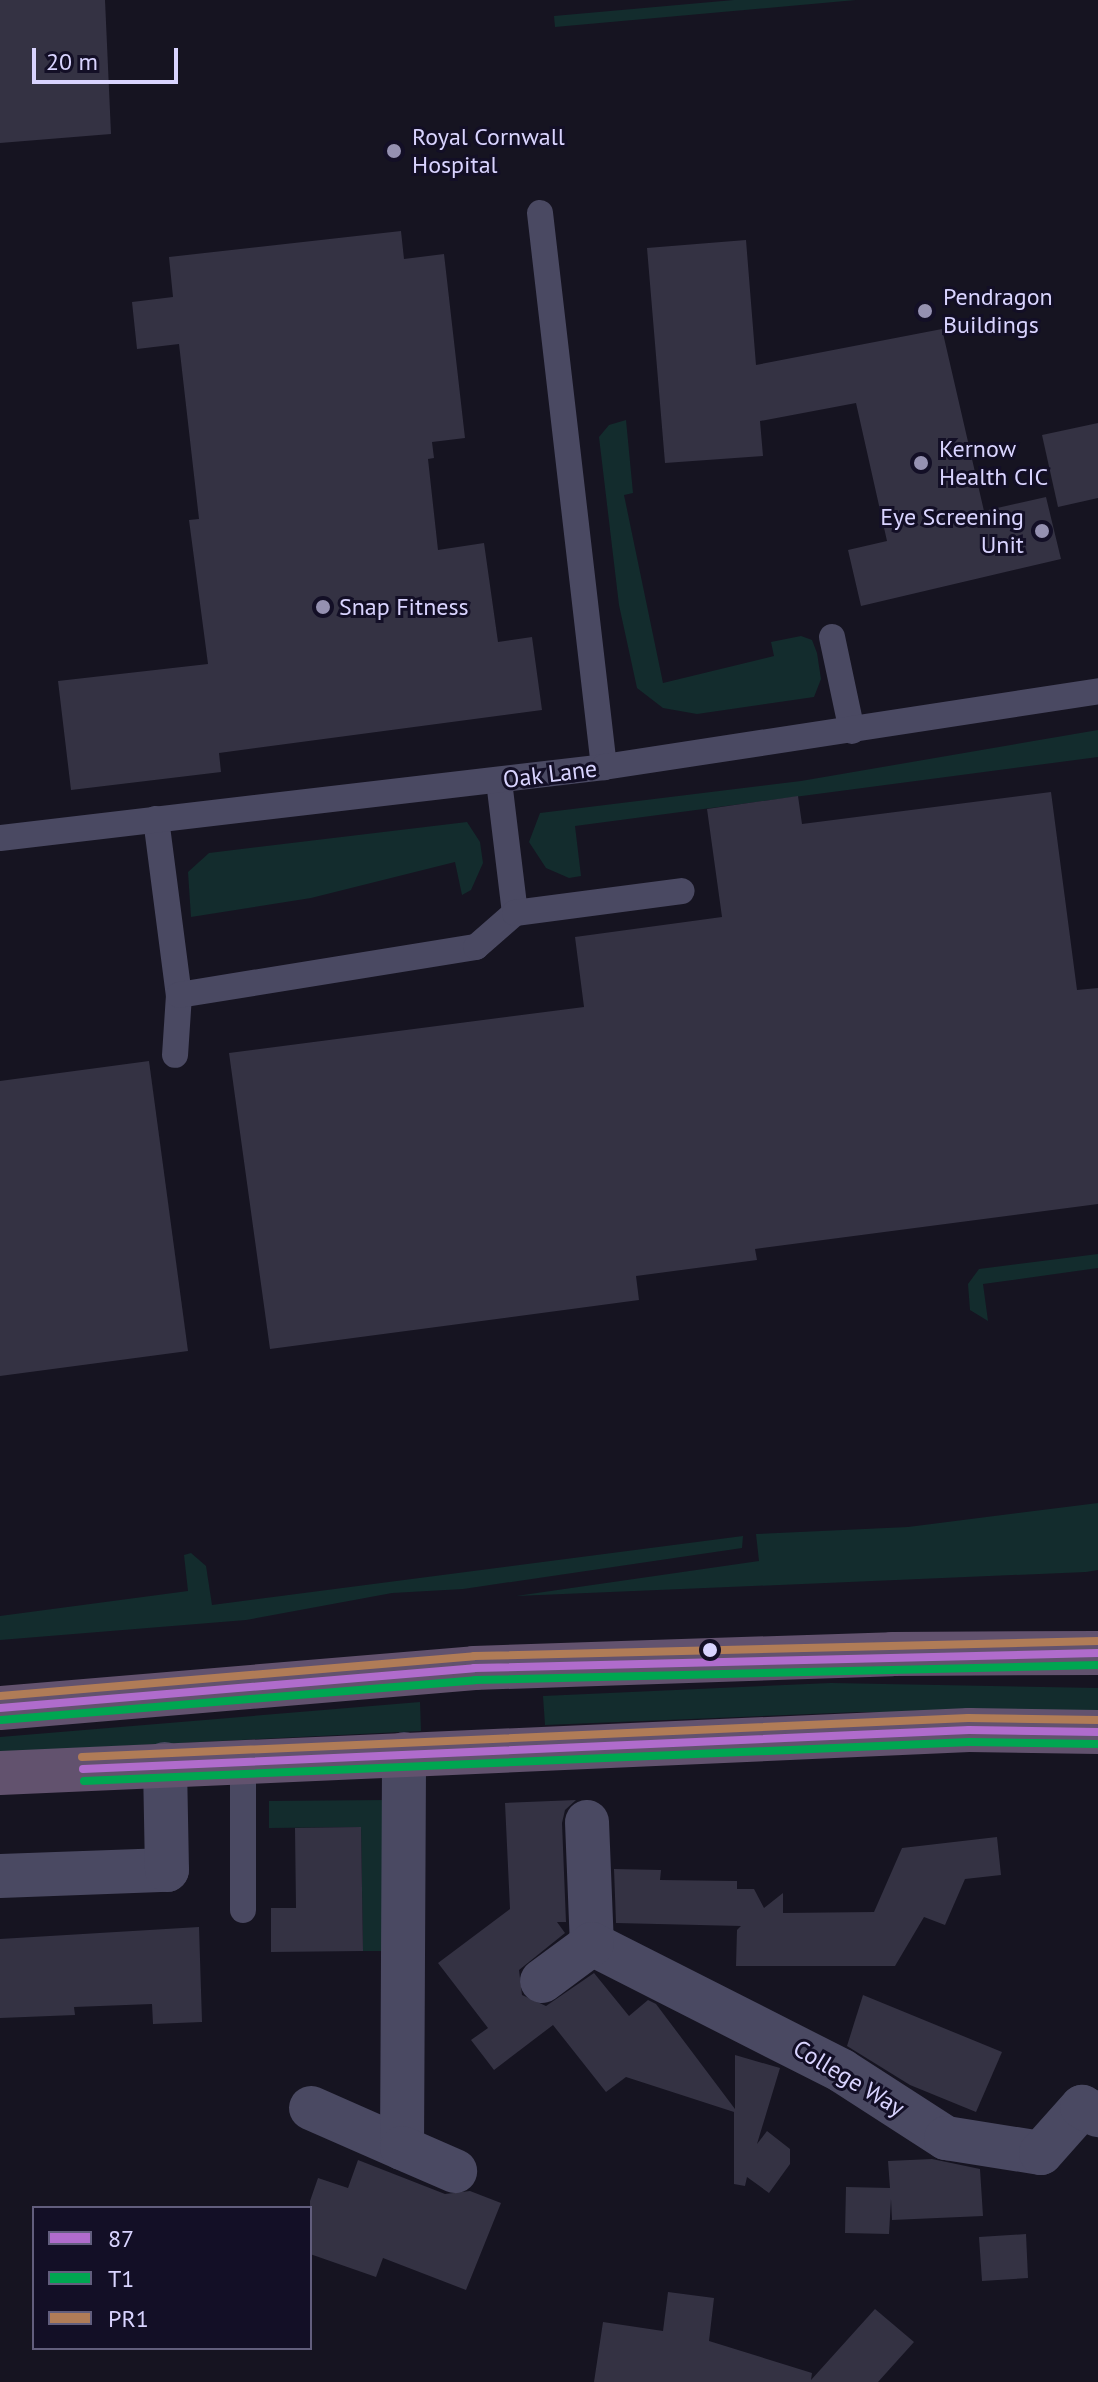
<!DOCTYPE html>
<style>
body{margin:0}
#map{position:relative;width:1098px;height:2382px;overflow:hidden;background:#161421;font-family:"PT Sans",sans-serif}
div>[style]{position:absolute}
.green>*{inset:0;background:#132c2d}
.building>*{inset:0;background:#343243}
.service>*{height:26px;margin:-13px;padding:0 13px;transform-origin:13px;border-radius:13px;background:#4a4962}
.minor>*{height:44px;margin:-22px;padding:0 22px;transform-origin:22px;border-radius:22px;background:#4a4962}
.trunk>*{height:44px;margin:-22px;padding:0 22px;transform-origin:22px;border-radius:22px;background:#62526e}
.bus-1>*{height:8px;margin:-4px;padding:0 4px;transform-origin:4px;border-radius:4px;background:#b06ccc}
.bus-2>*{height:8px;margin:-4px;padding:0 4px;transform-origin:4px;border-radius:4px;background:#00a651}
.bus-3>*{height:8px;margin:-4px;padding:0 4px;transform-origin:4px;border-radius:4px;background:#b07c57}
.dots>*{width:22px;height:22px;translate:-50% -50%;box-sizing:border-box;border:4px solid #130f26;border-radius:50%}
span{translate:-50% -50%;white-space:nowrap;text-align:center;line-height:1.15;-webkit-text-stroke:6px #130f26;paint-order:stroke}
.poi-label{font-size:24px;color:#d9d4ff}
.left{translate:0 -50%;text-align:left}
.right{translate:-100% -50%;text-align:right}
.street-label{font-size:24px;color:#d9d4ff}
.legend{position:absolute;left:32px;top:2206px;width:280px;height:144px;box-sizing:border-box;background:#130f26;border:2px solid #625e7d;margin:0;padding:10px 14px;list-style:none;font-size:24px;color:#d9d4ff}
.legend li{display:flex;align-items:center;gap:16px;height:40px}
.legend b{width:40px;border:2px solid #625e7d}
.scale{position:absolute;left:32px;top:48px;width:146px;height:36px;box-sizing:border-box;border:4px solid #d9d4ff;border-top:0;padding-left:10px;font-size:24px;line-height:28px;white-space:nowrap;color:#d9d4ff;-webkit-text-stroke:6px #130f26;paint-order:stroke}
</style>
<div id="map">
<div class="green">
<i style="clip-path:polygon(734px 0,856px 0,555px 27px,554px 16px)"></i>
<i style="clip-path:polygon(626px 420px,633px 493px,624px 495px,663px 683px,774px 656px,771px 642px,801px 636px,812px 640px,817px 653px,821px 679px,814px 697px,697px 714px,663px 708px,637px 688px,619px 605px,599px 437px,609px 425px)"></i>
<i style="clip-path:polygon(1098px 730px,1098px 757px,575px 826px,581px 876px,569px 878px,546px 868px,529px 842px,540px 813px,801px 781px)"></i>
<i style="clip-path:polygon(467px 822px,480px 842px,483px 863px,471px 890px,462px 895px,455px 862px,311px 898px,191px 917px,188px 872px,209px 853px)"></i>
<i style="clip-path:polygon(1098px 1254px,1098px 1268px,983px 1284px,988px 1321px,970px 1310px,968px 1284px,979px 1269px)"></i>
<i style="clip-path:polygon(1098px 1503px,1098px 1570px,1086px 1572px,516px 1596px,759px 1561px,756px 1534px,908px 1527px)"></i>
<i style="clip-path:polygon(743px 1536px,742px 1548px,463px 1589px,392px 1593px,246px 1620px,0 1640px,0 1616px,188px 1591px,184px 1555px,191px 1553px,206px 1566px,212px 1605px)"></i>
<i style="clip-path:polygon(831px 1683px,1098px 1688px,1098px 1713px,859px 1712px,545px 1725px,543px 1696px)"></i>
<i style="clip-path:polygon(420px 1702px,421px 1731px,0 1752px,0 1737px)"></i>
<i style="clip-path:polygon(387px 1800px,387px 1951px,363px 1951px,361px 1827px,269px 1828px,269px 1801px)"></i>
</div>
<div class="building">
<i style="clip-path:polygon(0 0,105px 0,111px 134px,0 143px)"></i>
<i style="clip-path:polygon(401px 231px,404px 259px,444px 254px,465px 438px,432px 442px,434px 458px,428px 459px,438px 550px,484px 543px,498px 642px,532px 637px,542px 710px,219px 753px,221px 772px,71px 790px,58px 681px,208px 664px,189px 520px,199px 519px,179px 344px,137px 349px,132px 302px,173px 297px,169px 257px)"></i>
<i style="clip-path:polygon(746px 240px,756px 365px,942px 329px,984px 511px,1046px 497px,1061px 559px,861px 606px,848px 550px,887px 541px,856px 403px,760px 421px,763px 456px,665px 463px,647px 248px)"></i>
<i style="clip-path:polygon(1098px 423px,1098px 498px,1058px 507px,1042px 435px)"></i>
<i style="clip-path:polygon(1051px 792px,1077px 990px,1098px 988px,1098px 1204px,755px 1249px,757px 1260px,636px 1276px,639px 1300px,270px 1349px,229px 1053px,584px 1007px,575px 937px,722px 917px,707px 809px,798px 796px,802px 824px)"></i>
<i style="clip-path:polygon(149px 1061px,188px 1351px,0 1376px,0 1081px)"></i>
<i style="clip-path:polygon(576px 1800px,565px 1810px,562px 1823px,566px 1922px,557px 1922px,565px 1933px,519px 1970px,522px 1995px,546px 2006px,594px 1973px,629px 2016px,648px 2000px,656px 2004px,735px 2109px,735px 2055px,780px 2068px,757px 2144px,767px 2131px,790px 2149px,790px 2164px,769px 2193px,747px 2177px,745px 2186px,734px 2184px,734px 2112px,626px 2077px,606px 2092px,553px 2025px,494px 2070px,471px 2040px,488px 2028px,438px 1963px,510px 1909px,505px 1803px)"></i>
<i style="clip-path:polygon(361px 1827px,363px 1951px,271px 1952px,271px 1908px,296px 1908px,295px 1828px)"></i>
<i style="clip-path:polygon(997px 1837px,1001px 1875px,965px 1879px,945px 1925px,924px 1917px,895px 1966px,736px 1966px,737px 1930px,741px 1926px,616px 1923px,614px 1869px,661px 1870px,660px 1880px,737px 1881px,737px 1889px,754px 1889px,764px 1908px,783px 1893px,783px 1913px,874px 1912px,902px 1848px)"></i>
<i style="clip-path:polygon(199px 1927px,202px 2022px,153px 2024px,152px 2004px,74px 2007px,75px 2015px,0 2018px,0 1939px)"></i>
<i style="clip-path:polygon(863px 1995px,1002px 2052px,976px 2112px,910px 2085px,847px 2046px)"></i>
<i style="clip-path:polygon(932px 2159px,980px 2169px,983px 2216px,892px 2220px,891px 2199px,889px 2234px,845px 2233px,846px 2187px,890px 2188px,888px 2161px)"></i>
<i style="clip-path:polygon(358px 2160px,445px 2194px,470px 2191px,501px 2203px,466px 2290px,383px 2258px,376px 2277px,310px 2254px,310px 2201px,318px 2178px,348px 2188px)"></i>
<i style="clip-path:polygon(1026px 2234px,1028px 2278px,982px 2281px,979px 2237px)"></i>
<i style="clip-path:polygon(668px 2292px,714px 2298px,709px 2341px,812px 2373px,811px 2380px,875px 2309px,914px 2342px,878px 2382px,594px 2382px,603px 2322px,663px 2331px)"></i>
</div>
<div class="service">
<i style="left:540px;top:213px;width:558px;rotate:83.41deg"></i>
<i style="left:832px;top:637px;width:96px;rotate:78deg"></i>
<i style="left:499px;top:781px;width:133px;rotate:83.1deg"></i>
<i style="left:156px;top:819px;width:177px;rotate:82.6deg"></i>
<i style="left:179px;top:995px;width:60px;rotate:93.8deg"></i>
<i style="left:0;top:838px;width:608px;rotate:-6.7deg"></i>
<i style="left:604px;top:767px;width:500px;rotate:-8.7deg"></i>
<i style="left:179px;top:995px;width:301px;rotate:-9.2deg"></i>
<i style="left:476px;top:947px;width:52px;rotate:-41.1deg"></i>
<i style="left:515px;top:913px;width:168px;rotate:-7.5deg"></i>
<i style="left:243px;top:1761px;width:149px;rotate:90deg"></i>
</div>
<div class="minor">
<i style="left:587px;top:1822px;width:122px;rotate:87.7deg"></i>
<i style="left:592px;top:1944px;width:280px;rotate:26.9deg"></i>
<i style="left:842px;top:2071px;width:124px;rotate:32.8deg"></i>
<i style="left:946px;top:2138px;width:96px;rotate:9deg"></i>
<i style="left:1041px;top:2153px;width:62px;rotate:-48.3deg"></i>
<i style="left:1082px;top:2107px;width:18px;rotate:27deg"></i>
<i style="left:0;top:1876px;width:167px;rotate:-2.1deg"></i>
<i style="left:167px;top:1870px;width:106px;rotate:-91.1deg"></i>
<i style="left:542px;top:1981px;width:62px;rotate:-36.5deg"></i>
<i style="left:311px;top:2108px;width:99px;rotate:23.7deg"></i>
<i style="left:402px;top:2148px;width:394px;rotate:-89.7deg"></i>
<i style="left:402px;top:2148px;width:58px;rotate:23.5deg"></i>
</div>
<div class="trunk">
<i style="left:0;top:1708px;width:476px;rotate:-4.8deg"></i>
<i style="left:474px;top:1668px;width:418px;rotate:-1.9deg"></i>
<i style="left:892px;top:1654px;width:206px;rotate:-0.3deg"></i>
<i style="left:0;top:1773px;width:970px;rotate:-2.54deg"></i>
<i style="left:969px;top:1730px;width:129px;rotate:0.9deg"></i>
</div>
<div class="bus-1">
<i style="left:0;top:1708px;width:476px;rotate:-4.8deg"></i>
<i style="left:474px;top:1668px;width:624px;rotate:-1.38deg"></i>
<i style="left:83px;top:1769px;width:887px;rotate:-2.52deg"></i>
<i style="left:969px;top:1730px;width:129px;rotate:0.9deg"></i>
</div>
<div class="bus-2">
<i style="left:1px;top:1720px;width:476px;rotate:-4.8deg"></i>
<i style="left:475px;top:1680px;width:623px;rotate:-1.38deg"></i>
<i style="left:84px;top:1781px;width:886px;rotate:-2.52deg"></i>
<i style="left:969px;top:1742px;width:129px;rotate:0.9deg"></i>
</div>
<div class="bus-3">
<i style="left:0;top:1696px;width:476px;rotate:-4.8deg"></i>
<i style="left:474px;top:1656px;width:624px;rotate:-1.38deg"></i>
<i style="left:82px;top:1757px;width:887px;rotate:-2.52deg"></i>
<i style="left:968px;top:1718px;width:130px;rotate:0.9deg"></i>
</div>
<div class="dots">
<i style="left:394px;top:151px;background:#9591b1"></i>
<i style="left:925px;top:311px;background:#9591b1"></i>
<i style="left:921px;top:463px;background:#9591b1"></i>
<i style="left:1042px;top:531px;background:#9591b1"></i>
<i style="left:323px;top:607px;background:#9591b1"></i>
<i style="left:710px;top:1650px;background:#d9d4ff"></i>
</div>
<div class="poi-label">
<span class="left" style="left:412px;top:151px">Royal Cornwall<br>Hospital</span>
<span class="left" style="left:943px;top:311px">Pendragon<br>Buildings</span>
<span class="left" style="left:939px;top:463px">Kernow<br>Health CIC</span>
<span class="right" style="left:1024px;top:531px">Eye Screening<br>Unit</span>
<span class="left" style="left:339px;top:607px">Snap Fitness</span>
</div>
<div class="street-label">
<span style="left:550px;top:774px;rotate:-7deg">Oak Lane</span>
<span style="left:849px;top:2078px;rotate:31deg">College Way</span>
</div>
<ul class="legend">
<li><b style="height:10px;background:#b06ccc"></b>87</li>
<li><b style="height:10px;background:#00a651"></b>T1</li>
<li><b style="height:10px;background:#b07c57"></b>PR1</li>
</ul>
<div class="scale">20 m</div>
</div>
